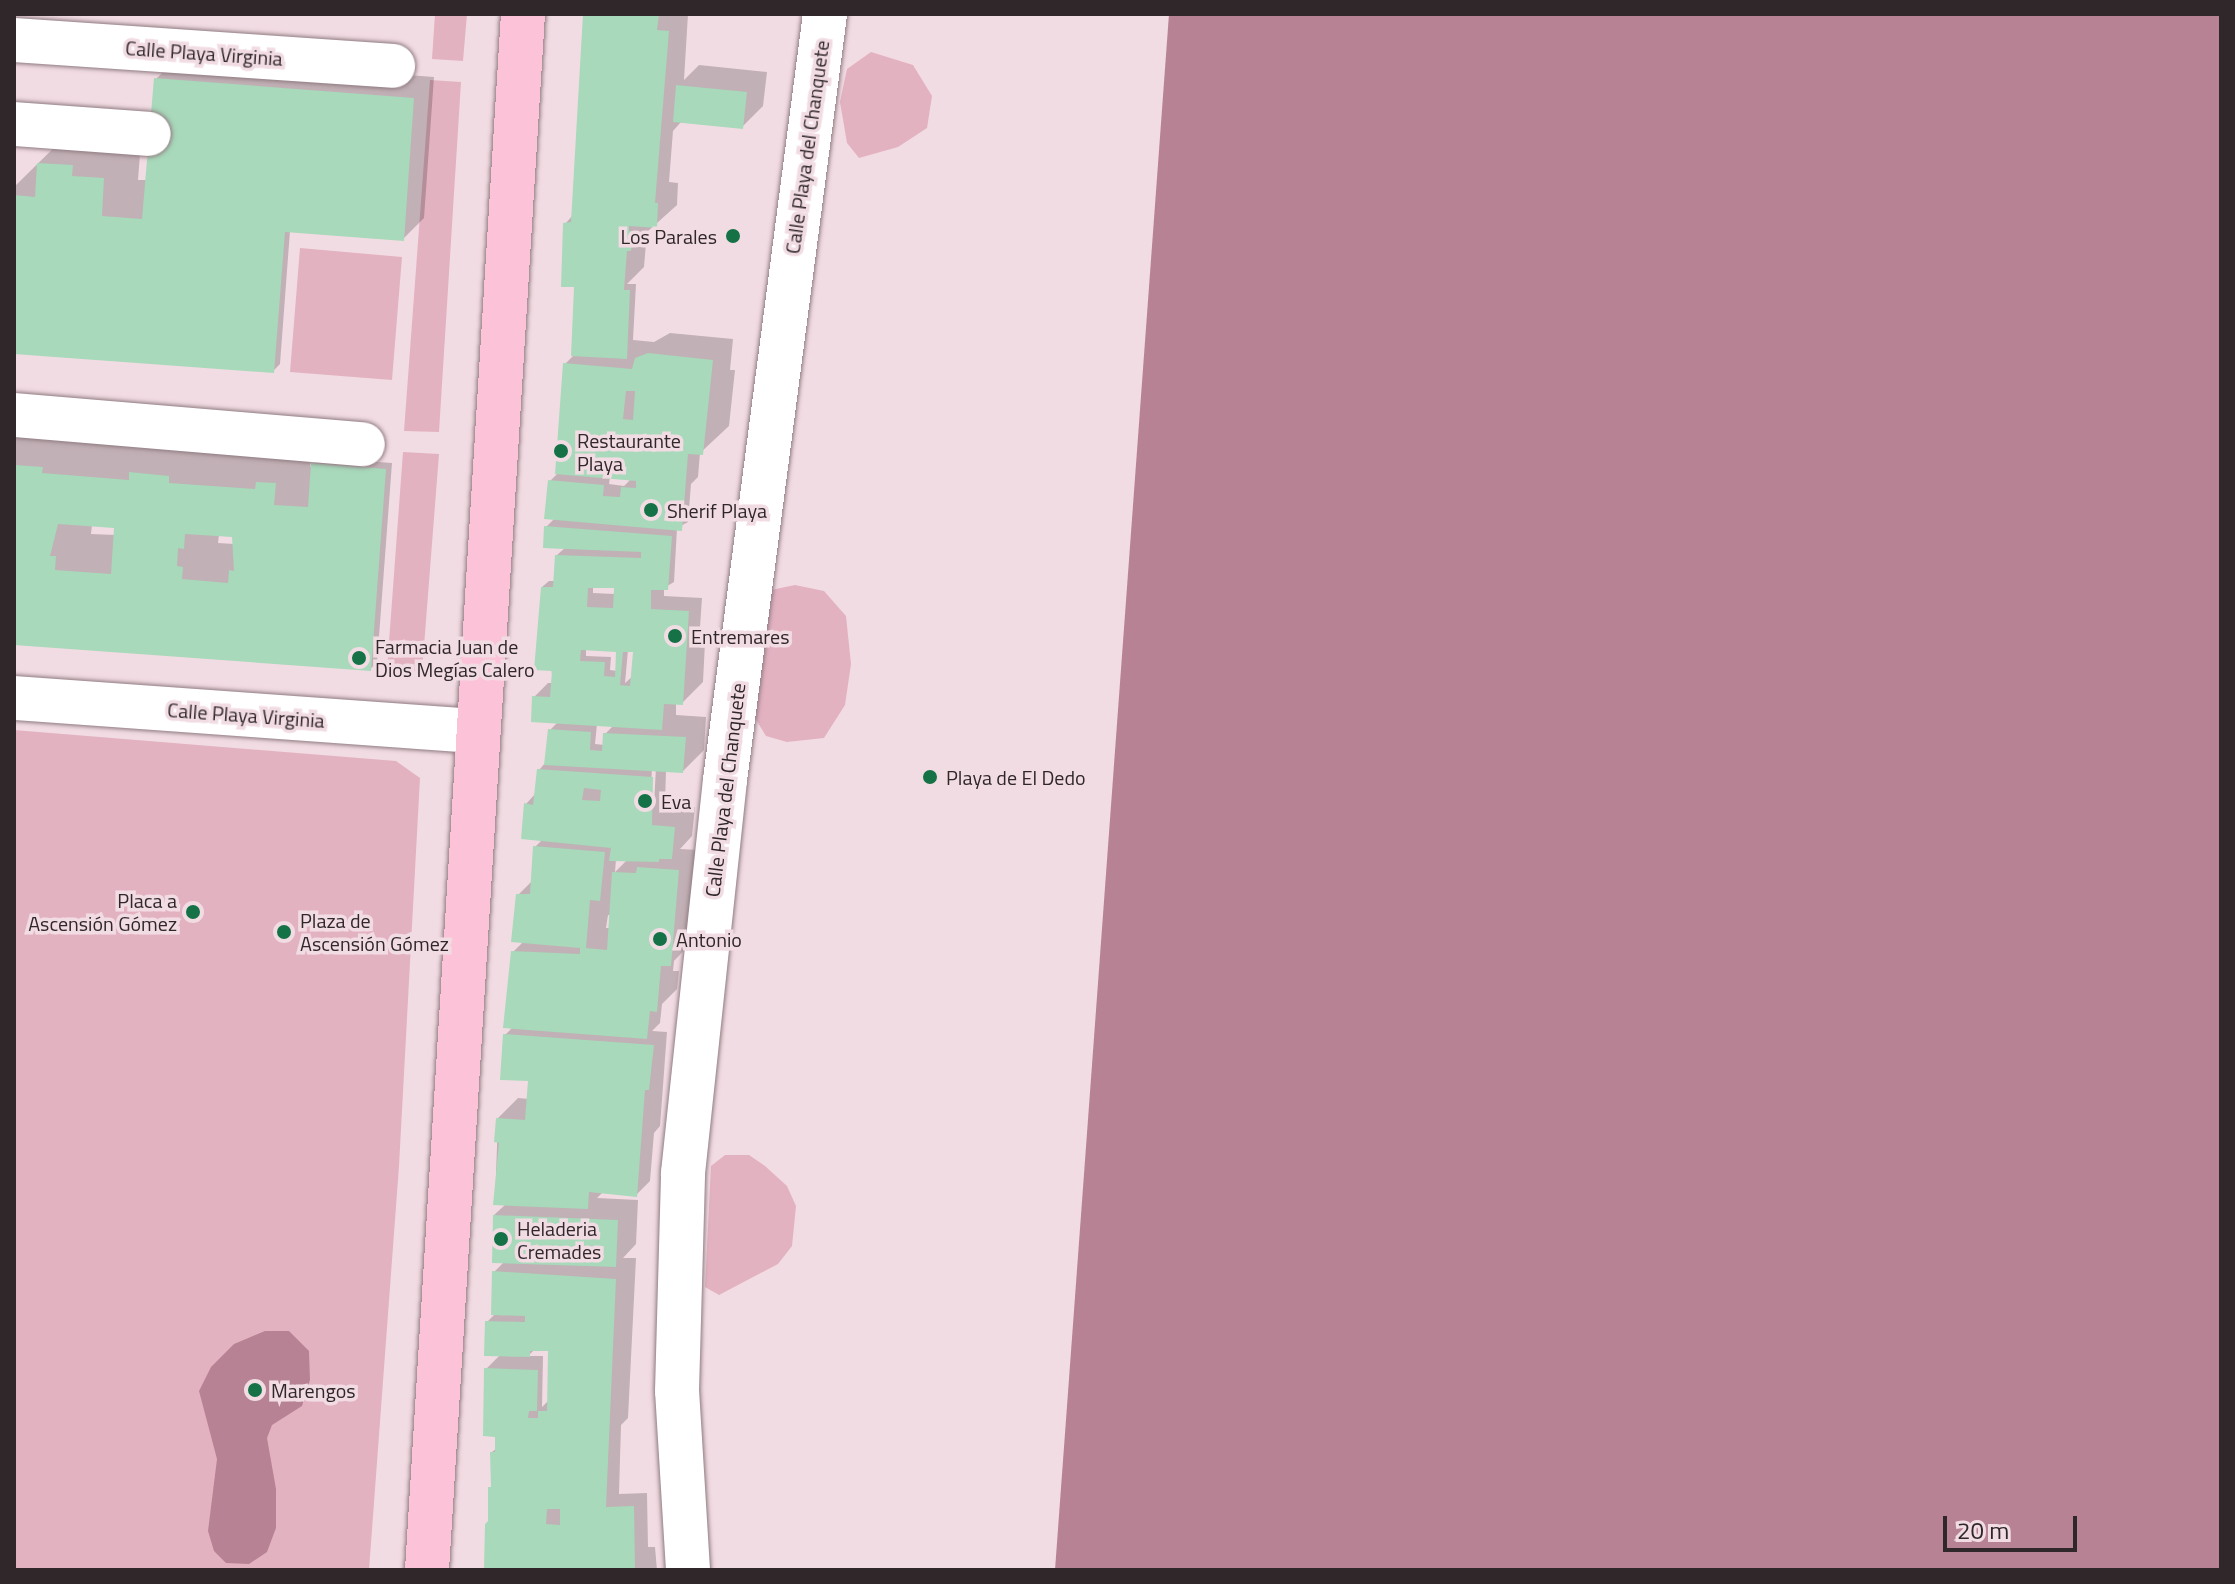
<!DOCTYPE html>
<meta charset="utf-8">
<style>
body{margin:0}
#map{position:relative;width:2235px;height:1584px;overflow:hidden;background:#f2dce3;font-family:"Titillium Web",sans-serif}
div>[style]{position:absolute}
.green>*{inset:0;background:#e3b2c1}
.water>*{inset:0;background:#b78294}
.shadow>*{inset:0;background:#0003}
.building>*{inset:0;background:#a7d9ba}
.roads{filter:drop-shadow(0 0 2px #907c82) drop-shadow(0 0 2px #907c82)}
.minor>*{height:44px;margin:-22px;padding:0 22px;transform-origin:22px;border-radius:22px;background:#fff}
.major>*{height:44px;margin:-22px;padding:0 22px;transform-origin:22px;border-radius:22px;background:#fcc2d7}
.dots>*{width:22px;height:22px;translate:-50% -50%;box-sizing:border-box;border:4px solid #f2dce3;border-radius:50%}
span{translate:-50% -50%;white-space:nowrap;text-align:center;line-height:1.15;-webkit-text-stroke:7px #f2dce3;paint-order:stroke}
.street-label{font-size:20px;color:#2f2729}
.poi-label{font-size:20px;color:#2f2729}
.right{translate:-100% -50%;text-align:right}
.left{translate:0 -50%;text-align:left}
.frame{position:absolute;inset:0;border:16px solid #2f2729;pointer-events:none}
.scale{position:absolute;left:1943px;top:1516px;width:134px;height:36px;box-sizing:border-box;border:4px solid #2f2729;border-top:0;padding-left:10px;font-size:24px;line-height:28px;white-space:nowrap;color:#2f2729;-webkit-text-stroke:6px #f2dce3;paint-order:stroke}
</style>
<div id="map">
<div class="green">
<i style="clip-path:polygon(435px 14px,467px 14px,463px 61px,432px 59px)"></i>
<i style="clip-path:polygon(871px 52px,913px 65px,932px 96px,927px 128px,898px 147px,859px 158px,847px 143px,840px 102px,847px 69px)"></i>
<i style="clip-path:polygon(430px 80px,461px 82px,439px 432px,404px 431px)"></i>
<i style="clip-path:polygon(300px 248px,402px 257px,392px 380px,290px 372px)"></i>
<i style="clip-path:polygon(403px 452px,439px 454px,422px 672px,387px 669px)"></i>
<i style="clip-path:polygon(795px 585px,824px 591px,846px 616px,851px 664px,845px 705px,824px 738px,787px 742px,766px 736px,755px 718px,771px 590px)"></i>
<i style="clip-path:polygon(14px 730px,396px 761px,420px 778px,399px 1166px,369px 1570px,14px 1570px)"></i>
<i style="clip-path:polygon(725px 1155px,749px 1155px,765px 1166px,787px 1186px,796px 1206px,792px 1246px,778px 1264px,719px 1295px,705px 1287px,711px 1166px)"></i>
</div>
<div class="water">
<i style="clip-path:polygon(1169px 14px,2221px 14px,2221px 1570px,1055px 1570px)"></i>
<i style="clip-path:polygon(265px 1331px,289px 1331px,309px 1351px,310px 1380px,302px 1406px,272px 1425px,267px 1438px,276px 1489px,276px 1528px,267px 1552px,249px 1564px,226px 1563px,214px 1551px,208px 1531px,217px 1459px,199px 1391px,211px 1367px,234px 1344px)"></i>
</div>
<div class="shadow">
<i style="clip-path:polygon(evenodd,585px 14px,688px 14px,684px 80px,699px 65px,767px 72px,763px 106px,742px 127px,681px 122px,673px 131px,669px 182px,678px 183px,677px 205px,647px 232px,644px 267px,627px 284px,636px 284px,633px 340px,654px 342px,670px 333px,733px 339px,730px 370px,735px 370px,729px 426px,700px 453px,698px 477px,691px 484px,688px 522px,677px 528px,674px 582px,664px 588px,664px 596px,702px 598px,699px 642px,705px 642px,703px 682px,682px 703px,676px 703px,676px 715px,706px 717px,704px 750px,683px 771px,666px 770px,665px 805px,695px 807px,692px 836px,680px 849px,699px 850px,691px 943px,674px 961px,673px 971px,679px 971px,677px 989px,662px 1004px,660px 1023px,652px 1031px,667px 1032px,660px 1126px,654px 1133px,650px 1181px,636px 1195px,603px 1192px,597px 1198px,638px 1200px,636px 1244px,623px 1258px,636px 1258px,628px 1418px,621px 1425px,619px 1494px,647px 1493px,648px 1547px,655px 1547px,657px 1570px,499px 1570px,490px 1521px,492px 1452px,497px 1448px,486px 1369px,501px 1354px,487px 1322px,496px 1313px,494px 1272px,505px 1261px,494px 1215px,506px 1204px,495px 1203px,498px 1118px,518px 1098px,529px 1099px,530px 1079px,505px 1035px,514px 1026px,513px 952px,524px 941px,518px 895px,533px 880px,535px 847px,543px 839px,526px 804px,536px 793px,539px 770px,546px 762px,550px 730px,558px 722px,534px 697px,548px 683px,553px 683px,542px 587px,549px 581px,555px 581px,557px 555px,566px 547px,546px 527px,555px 518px,550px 481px,557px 474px,565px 364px,573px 356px,576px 285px,565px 224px,574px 214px,585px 14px,610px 477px,631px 479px,624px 486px,609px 484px,610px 477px,585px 14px,593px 586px,616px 587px,615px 594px,593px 593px,593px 586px,585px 14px,586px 648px,618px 650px,617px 671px,610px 670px,611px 657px,586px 656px,586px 648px,585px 14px,628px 650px,635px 651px,633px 676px,625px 683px,628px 650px,585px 14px,597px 724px,614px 725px,605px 734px,605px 745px,595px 744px,597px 724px,585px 14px,652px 767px,656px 767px,654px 805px,650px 809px,652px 767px,585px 14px,616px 859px,627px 860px,615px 872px,616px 859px,585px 14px,608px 915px,611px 915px,610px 928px,606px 928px,608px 915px,585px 14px,535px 1349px,550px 1349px,549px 1400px,542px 1407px,543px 1356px,528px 1356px,535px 1349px)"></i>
<i style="clip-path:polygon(193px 42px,328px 69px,434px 77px,424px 218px,403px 239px,290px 231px,280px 364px,273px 371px,14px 352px,14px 187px,76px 126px,141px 141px,138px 180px,147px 180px,156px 79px)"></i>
<i style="clip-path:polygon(evenodd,14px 432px,312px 447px,310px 467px,320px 458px,392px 463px,377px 663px,370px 669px,14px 643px,14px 432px,92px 525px,117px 527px,116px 535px,91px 534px,92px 525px,14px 432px,219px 534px,234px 535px,234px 544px,218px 543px,219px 534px)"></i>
</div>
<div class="building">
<i style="clip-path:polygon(583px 14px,659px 14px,657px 30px,669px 31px,655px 203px,658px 203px,657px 228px,629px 226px,629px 231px,633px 231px,631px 251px,627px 251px,624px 290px,630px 290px,627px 359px,571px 356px,574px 287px,561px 287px,563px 223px,571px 222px)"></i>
<i style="clip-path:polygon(154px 78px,414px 98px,404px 241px,285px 232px,274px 373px,14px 354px,14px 195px,35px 197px,37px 163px,73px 165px,72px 176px,104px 178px,102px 216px,142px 219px)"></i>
<i style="clip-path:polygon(676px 85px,747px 92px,743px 129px,673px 122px)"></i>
<i style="clip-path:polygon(evenodd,648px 353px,713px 360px,703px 455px,688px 454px,682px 531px,544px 519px,548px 480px,604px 485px,603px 496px,620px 497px,621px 487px,636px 488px,636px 481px,555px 474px,563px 363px,632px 369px,635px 358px,648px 353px,626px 391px,635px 391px,633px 420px,623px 419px,626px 391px)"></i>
<i style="clip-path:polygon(evenodd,311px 463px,386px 469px,371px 671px,14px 645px,14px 465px,43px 467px,42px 473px,129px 480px,129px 472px,169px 476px,169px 483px,255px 489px,256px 482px,276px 483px,274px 505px,308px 507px,311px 463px,58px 524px,114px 528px,111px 574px,55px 570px,56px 556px,50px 556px,58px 524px,311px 463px,185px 534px,232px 537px,234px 571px,229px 570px,228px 583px,182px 579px,183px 567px,177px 566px,178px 548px,184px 549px,185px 534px)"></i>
<i style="clip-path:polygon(evenodd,544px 526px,672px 536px,668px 590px,651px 590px,651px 609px,689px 611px,683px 705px,664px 704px,662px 730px,531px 722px,532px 696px,550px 697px,552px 671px,534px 670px,541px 587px,553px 587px,555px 555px,641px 558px,641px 552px,543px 548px,544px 526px,588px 588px,614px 588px,613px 608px,587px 607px,588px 588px,544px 526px,581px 650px,616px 652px,615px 677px,604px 676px,605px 662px,580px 661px,581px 650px,544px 526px,623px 652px,633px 652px,630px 686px,620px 685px,623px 652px)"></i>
<i style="clip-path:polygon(548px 729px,591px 732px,590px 750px,602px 751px,603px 733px,686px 737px,683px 773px,544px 765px)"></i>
<i style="clip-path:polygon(evenodd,537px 769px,653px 777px,652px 825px,675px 827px,672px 859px,659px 859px,659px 862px,609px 861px,611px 848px,521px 839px,524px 803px,533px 805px,537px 769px,584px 788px,601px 790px,600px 801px,582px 800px,584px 788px)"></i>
<i style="clip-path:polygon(533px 846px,605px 852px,600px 901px,590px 900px,586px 948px,607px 950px,612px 872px,636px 873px,637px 867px,679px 870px,671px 966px,661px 966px,657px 1012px,650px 1011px,647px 1039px,503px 1028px,511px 951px,580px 954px,580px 948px,511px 942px,516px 894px,530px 894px)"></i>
<i style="clip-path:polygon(503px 1034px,654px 1045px,649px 1090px,645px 1090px,637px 1197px,589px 1192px,588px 1209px,493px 1205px,499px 1143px,494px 1142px,496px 1118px,525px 1120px,528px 1081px,500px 1080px)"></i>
<i style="clip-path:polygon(493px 1215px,618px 1220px,616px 1267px,492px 1263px)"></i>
<i style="clip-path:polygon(evenodd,492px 1271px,616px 1279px,606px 1507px,634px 1506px,635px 1570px,484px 1570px,485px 1524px,488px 1521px,488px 1487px,491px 1487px,490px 1452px,495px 1452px,495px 1437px,483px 1436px,484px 1368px,538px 1370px,537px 1411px,529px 1411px,528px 1418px,538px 1418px,538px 1411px,547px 1411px,548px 1351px,530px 1351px,530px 1357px,484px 1356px,485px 1321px,525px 1322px,525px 1316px,491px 1315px,492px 1271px,547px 1509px,560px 1509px,560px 1525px,546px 1524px,547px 1509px)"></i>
</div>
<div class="roads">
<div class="minor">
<i style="left:14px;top:40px;width:380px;rotate:3.9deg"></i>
<i style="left:14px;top:124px;width:135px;rotate:4.2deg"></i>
<i style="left:14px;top:415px;width:350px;rotate:4.8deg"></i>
<i style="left:14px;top:698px;width:464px;rotate:4.1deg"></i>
<i style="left:688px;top:1570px;width:179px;rotate:-93.5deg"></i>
<i style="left:677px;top:1391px;width:218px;rotate:-88.4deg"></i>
<i style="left:683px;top:1173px;width:395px;rotate:-83.9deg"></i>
<i style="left:725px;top:780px;width:772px;rotate:-82.56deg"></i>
</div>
<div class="major">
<i style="left:427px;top:1570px;width:1559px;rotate:-86.47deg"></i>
</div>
</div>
<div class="dots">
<i style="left:733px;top:236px;background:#157247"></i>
<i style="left:561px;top:451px;background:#157247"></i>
<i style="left:651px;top:510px;background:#157247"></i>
<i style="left:675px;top:636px;background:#157247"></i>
<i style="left:359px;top:658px;background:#157247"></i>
<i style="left:930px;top:777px;background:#157247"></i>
<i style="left:645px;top:801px;background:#157247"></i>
<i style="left:193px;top:912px;background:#157247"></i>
<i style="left:284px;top:932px;background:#157247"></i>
<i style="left:660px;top:939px;background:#157247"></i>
<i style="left:501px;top:1239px;background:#157247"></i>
<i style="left:255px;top:1390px;background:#157247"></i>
</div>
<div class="street-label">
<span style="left:204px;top:53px;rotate:4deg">Calle Playa Virginia</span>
<span style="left:807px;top:147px;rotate:-82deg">Calle Playa del Chanquete</span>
<span style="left:246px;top:715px;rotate:4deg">Calle Playa Virginia</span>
<span style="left:725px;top:790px;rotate:-83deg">Calle Playa del Chanquete</span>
</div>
<div class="poi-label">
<span class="right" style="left:717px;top:236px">Los Parales</span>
<span class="left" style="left:577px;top:452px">Restaurante<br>Playa</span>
<span class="left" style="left:667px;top:510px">Sherif Playa</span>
<span class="left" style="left:691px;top:636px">Entremares</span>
<span class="left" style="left:375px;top:658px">Farmacia Juan de<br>Dios Megías Calero</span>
<span class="left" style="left:946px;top:777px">Playa de El Dedo</span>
<span class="left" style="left:661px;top:801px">Eva</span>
<span class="right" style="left:177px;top:912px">Placa a<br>Ascensión Gómez</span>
<span class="left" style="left:300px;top:932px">Plaza de<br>Ascensión Gómez</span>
<span class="left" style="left:676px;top:939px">Antonio</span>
<span class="left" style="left:517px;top:1240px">Heladeria<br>Cremades</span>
<span class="left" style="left:271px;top:1390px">Marengos</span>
</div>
<div class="frame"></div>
<div class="scale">20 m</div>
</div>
